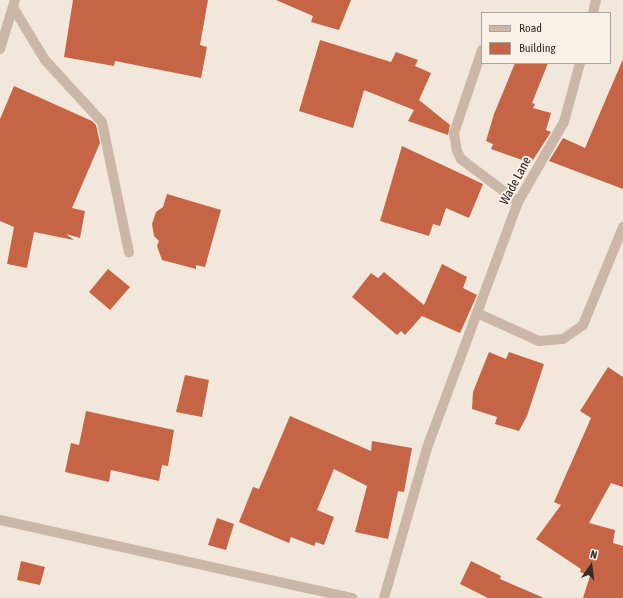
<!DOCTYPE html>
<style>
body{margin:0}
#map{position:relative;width:623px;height:598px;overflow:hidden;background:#f2e7db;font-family:"Asap Condensed",sans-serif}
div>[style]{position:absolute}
.building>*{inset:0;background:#c56546}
.minor>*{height:10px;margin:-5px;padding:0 5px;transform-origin:5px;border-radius:5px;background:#cab7a7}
span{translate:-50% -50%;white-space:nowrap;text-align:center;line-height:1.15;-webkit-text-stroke:4px #f9f1e8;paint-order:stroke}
.street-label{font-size:13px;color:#362c28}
.legend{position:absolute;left:481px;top:12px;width:130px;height:52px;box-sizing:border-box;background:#f9f1e8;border:1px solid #aba29b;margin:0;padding:5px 7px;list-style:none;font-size:12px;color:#362c28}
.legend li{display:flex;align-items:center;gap:8px;height:20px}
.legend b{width:20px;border:1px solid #aba29b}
.north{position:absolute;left:571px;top:546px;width:40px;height:40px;-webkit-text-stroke:3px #f9f1e8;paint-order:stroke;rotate:14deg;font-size:11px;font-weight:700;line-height:16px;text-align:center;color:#362c28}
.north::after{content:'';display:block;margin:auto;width:14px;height:18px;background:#362c28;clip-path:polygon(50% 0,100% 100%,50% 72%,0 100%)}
</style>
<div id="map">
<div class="building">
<i style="clip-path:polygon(73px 0,208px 0,200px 45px,207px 47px,201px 78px,115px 61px,114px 66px,64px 57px)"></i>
<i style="clip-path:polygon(276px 0,351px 0,339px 30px,311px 22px,313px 16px)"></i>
<i style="clip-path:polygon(320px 40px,391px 62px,396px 52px,418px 60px,415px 66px,431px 73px,419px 100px,450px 125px,448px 135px,408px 121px,414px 110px,364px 90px,353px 128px,299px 111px)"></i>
<i style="clip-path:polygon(623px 59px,623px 189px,549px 161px,563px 138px,585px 148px)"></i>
<i style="clip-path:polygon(515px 63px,548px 63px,532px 103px,535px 104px,533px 108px,551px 113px,546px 130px,551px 132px,531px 163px,491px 149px,493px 144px,486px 141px,494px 114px)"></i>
<i style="clip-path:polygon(14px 86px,92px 121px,96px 125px,100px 143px,72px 208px,85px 211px,80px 238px,66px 234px,74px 240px,34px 232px,27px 268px,7px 264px,14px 227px,0 221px,0 119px)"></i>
<i style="clip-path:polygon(402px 146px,483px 184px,469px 218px,446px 208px,440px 226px,433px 224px,429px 236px,380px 221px)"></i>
<i style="clip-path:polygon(167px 194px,221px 210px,205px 267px,196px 265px,196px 269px,162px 260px,157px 246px,159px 241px,154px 236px,152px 224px,156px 212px,163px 207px)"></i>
<i style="clip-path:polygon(442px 264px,467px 277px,463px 288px,477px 295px,460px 333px,422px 316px,405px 335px,401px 331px,397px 335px,352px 297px,371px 273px,378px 278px,384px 272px,424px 305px)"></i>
<i style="clip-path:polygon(108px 269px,130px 287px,110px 310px,89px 292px)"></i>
<i style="clip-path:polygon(489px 352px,506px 359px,509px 352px,544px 364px,527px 416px,519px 431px,495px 424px,497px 417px,472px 409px,473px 392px)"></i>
<i style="clip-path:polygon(608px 367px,623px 377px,623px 487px,611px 483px,589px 523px,615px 530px,613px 543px,623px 546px,623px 598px,583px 598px,590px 576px,580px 572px,581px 569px,536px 539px,561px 505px,554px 502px,591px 418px,580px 411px)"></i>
<i style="clip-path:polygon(185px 375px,209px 380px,202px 417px,176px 412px)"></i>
<i style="clip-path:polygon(86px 411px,174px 430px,168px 466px,162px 465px,159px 481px,111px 470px,109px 482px,65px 472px,71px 443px,79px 445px)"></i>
<i style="clip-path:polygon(290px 416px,371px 451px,372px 441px,412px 448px,404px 492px,398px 491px,388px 539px,355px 532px,367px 486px,334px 469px,317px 510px,334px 517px,324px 545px,316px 542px,314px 546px,291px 537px,289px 543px,239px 522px,253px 487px,259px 489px)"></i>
<i style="clip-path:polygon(217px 518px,234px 524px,226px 550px,208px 545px)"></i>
<i style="clip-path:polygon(21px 561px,45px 567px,40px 585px,17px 580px)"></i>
<i style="clip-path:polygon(471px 561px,501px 576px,500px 579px,544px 598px,488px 598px,460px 584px)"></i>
</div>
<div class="minor">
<i style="left:14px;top:9px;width:60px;rotate:58.7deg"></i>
<i style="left:45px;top:60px;width:84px;rotate:47.4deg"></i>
<i style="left:102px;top:122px;width:133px;rotate:78.3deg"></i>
<i style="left:593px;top:13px;width:13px;rotate:-77deg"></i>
<i style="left:0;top:49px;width:51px;rotate:-73deg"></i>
<i style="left:482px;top:50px;width:88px;rotate:108.6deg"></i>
<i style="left:454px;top:133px;width:18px;rotate:81deg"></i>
<i style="left:457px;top:151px;width:9px;rotate:63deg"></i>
<i style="left:461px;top:159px;width:71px;rotate:37deg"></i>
<i style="left:477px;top:313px;width:68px;rotate:24.3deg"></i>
<i style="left:539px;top:341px;width:24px;rotate:-5deg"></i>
<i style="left:563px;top:339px;width:24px;rotate:-35deg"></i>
<i style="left:583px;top:325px;width:106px;rotate:-67.8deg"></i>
<i style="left:0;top:520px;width:361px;rotate:12.5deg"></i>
<i style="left:384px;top:598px;width:156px;rotate:-74deg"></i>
<i style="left:427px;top:448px;width:262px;rotate:-69.7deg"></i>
<i style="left:518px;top:202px;width:92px;rotate:-60.1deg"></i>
<i style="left:564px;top:122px;width:61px;rotate:-74.8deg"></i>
</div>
<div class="street-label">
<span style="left:516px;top:181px;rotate:-62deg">Wade Lane</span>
</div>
<ul class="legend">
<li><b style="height:5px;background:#cab7a7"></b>Road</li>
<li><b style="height:11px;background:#c56546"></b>Building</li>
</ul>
<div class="north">N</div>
</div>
